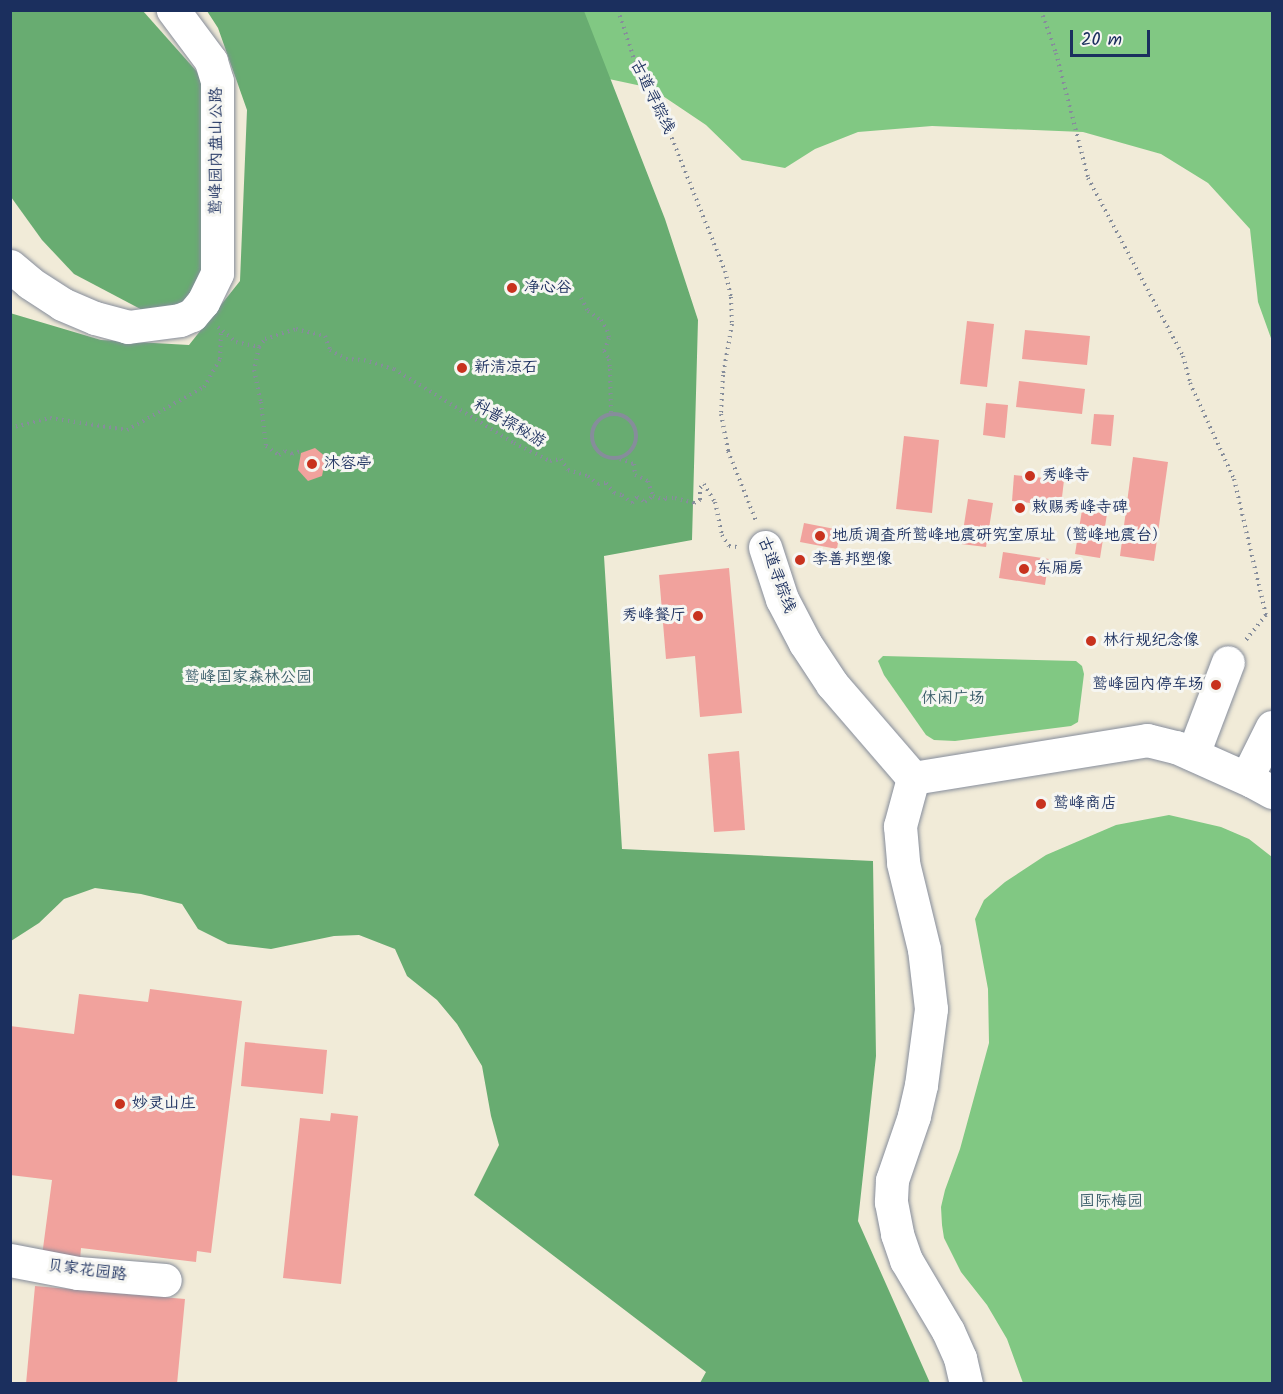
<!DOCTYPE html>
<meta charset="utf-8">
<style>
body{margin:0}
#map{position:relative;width:1283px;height:1394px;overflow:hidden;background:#f1ebd8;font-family:Kalam,"LXGW WenKai TC",sans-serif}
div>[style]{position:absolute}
.green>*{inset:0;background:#81c883}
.forest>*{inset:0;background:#68ac71}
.building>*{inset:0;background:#f1a29d}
.path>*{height:4px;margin-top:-2px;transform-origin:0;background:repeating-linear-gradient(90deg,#868d9b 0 1.5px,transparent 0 6px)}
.path>.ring{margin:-2px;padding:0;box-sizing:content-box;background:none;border:4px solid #868d9b;border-radius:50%}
.roads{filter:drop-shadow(0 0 2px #868d9b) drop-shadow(0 0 2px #868d9b)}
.minor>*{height:33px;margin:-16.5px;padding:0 16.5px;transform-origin:16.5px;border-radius:16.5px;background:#fff}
.dots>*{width:16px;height:16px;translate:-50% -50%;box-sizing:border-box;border:3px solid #f6f6f2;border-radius:50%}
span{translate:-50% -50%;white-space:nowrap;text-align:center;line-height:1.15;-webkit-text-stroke:6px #f6f6f2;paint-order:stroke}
.street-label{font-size:16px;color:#1b2f5e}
.poi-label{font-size:16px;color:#1b2f5e}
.left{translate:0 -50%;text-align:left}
.right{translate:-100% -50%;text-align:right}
.park-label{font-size:16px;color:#3a5d69}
.frame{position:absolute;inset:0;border:12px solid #1b2f5e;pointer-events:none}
.scale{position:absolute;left:1070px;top:30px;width:80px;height:27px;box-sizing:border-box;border:3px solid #1b2f5e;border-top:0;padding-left:8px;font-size:18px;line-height:21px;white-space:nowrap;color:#1b2f5e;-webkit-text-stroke:4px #f6f6f2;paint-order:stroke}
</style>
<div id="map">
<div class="green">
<i style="clip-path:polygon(487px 11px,1272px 11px,1272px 341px,1258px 302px,1250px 229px,1208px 183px,1161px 154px,1083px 132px,932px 126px,858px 132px,815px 149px,785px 168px,742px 160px,706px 125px,651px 88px,595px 76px)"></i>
<i style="clip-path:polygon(883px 656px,1076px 661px,1082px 666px,1084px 674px,1078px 722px,1071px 726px,955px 741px,934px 740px,926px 735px,884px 675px,878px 661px)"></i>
<i style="clip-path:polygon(1169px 815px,1221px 827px,1249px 839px,1272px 857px,1272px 1383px,1023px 1383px,1007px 1339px,987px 1305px,961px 1272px,944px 1238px,942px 1225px,941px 1207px,945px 1190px,960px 1149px,989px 1043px,988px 989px,975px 919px,984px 900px,1005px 882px,1046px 855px,1116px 825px)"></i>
</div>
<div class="forest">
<i style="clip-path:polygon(10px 11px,143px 11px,207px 83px,210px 256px,186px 306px,148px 313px,74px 274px,42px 240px,11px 197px)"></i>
<i style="clip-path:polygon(207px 11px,584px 11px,665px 219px,698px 320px,692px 540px,604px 556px,622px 849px,873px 861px,876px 1056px,858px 1221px,930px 1383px,700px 1383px,706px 1372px,474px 1195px,499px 1145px,491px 1116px,482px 1066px,457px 1024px,437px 1000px,407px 976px,395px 949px,359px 935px,334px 936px,271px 949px,228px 944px,198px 929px,182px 904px,141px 894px,95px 888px,64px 899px,39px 923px,11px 941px,10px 313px,101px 340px,189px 345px,240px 281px,247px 110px,218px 28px)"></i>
</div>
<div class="building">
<i style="clip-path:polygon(967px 321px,994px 324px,987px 387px,960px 384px)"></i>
<i style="clip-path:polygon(1025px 330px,1090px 336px,1087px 365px,1022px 359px)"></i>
<i style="clip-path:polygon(1019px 381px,1085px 389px,1082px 414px,1016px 407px)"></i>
<i style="clip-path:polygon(986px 403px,1008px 405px,1005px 438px,983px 435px)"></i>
<i style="clip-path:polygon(1094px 414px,1114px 415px,1111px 446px,1091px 444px)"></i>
<i style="clip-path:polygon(904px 436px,939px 440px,932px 513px,896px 509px)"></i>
<i style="clip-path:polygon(315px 448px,326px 457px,322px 476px,308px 481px,298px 470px,301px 453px)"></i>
<i style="clip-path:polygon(1133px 457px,1168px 462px,1154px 561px,1120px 556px)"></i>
<i style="clip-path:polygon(1014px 475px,1064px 480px,1061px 506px,1012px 501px)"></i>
<i style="clip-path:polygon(968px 499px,993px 503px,986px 547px,961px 544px)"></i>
<i style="clip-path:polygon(1082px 510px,1107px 514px,1100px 558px,1075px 554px)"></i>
<i style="clip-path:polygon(804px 523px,840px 530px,837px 549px,800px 542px)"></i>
<i style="clip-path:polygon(1003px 552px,1049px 559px,1045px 585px,999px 578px)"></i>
<i style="clip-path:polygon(729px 568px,742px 713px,700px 717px,695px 656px,666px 659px,659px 575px)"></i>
<i style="clip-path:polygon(739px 751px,745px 830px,714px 832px,708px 754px)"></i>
<i style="clip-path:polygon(150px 989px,242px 1001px,211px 1253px,197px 1251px,196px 1262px,81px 1248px,80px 1260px,42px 1256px,52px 1180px,10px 1175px,10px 1026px,74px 1034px,79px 994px,148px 1002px)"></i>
<i style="clip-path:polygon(245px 1042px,327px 1050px,323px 1094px,241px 1086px)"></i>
<i style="clip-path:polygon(331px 1113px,358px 1116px,341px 1284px,283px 1278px,300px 1118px,330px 1121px)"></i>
<i style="clip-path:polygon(35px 1286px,185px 1299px,177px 1384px,26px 1384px)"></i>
</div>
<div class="path">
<i style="left:618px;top:10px;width:61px;rotate:71.9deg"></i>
<i style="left:637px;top:68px;width:60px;rotate:62.2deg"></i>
<i style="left:665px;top:121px;width:162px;rotate:68.2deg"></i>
<i style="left:725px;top:271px;width:27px;rotate:77deg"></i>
<i style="left:731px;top:297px;width:27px;rotate:88deg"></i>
<i style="left:732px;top:324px;width:52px;rotate:100deg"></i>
<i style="left:723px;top:375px;width:39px;rotate:93deg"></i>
<i style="left:721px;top:414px;width:38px;rotate:79deg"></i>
<i style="left:728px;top:451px;width:75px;rotate:68.2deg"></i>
<i style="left:1041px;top:10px;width:46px;rotate:70.8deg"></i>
<i style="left:1056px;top:53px;width:129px;rotate:75.6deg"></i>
<i style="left:1088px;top:178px;width:202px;rotate:61.9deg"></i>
<i style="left:1183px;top:356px;width:28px;rotate:75deg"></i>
<i style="left:1190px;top:383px;width:106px;rotate:65.4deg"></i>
<i style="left:1234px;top:479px;width:140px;rotate:76.8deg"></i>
<i style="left:1266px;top:615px;width:32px;rotate:129deg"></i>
<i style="left:581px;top:298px;width:15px;rotate:62deg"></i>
<i style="left:588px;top:311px;width:16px;rotate:35deg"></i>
<i style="left:601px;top:320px;width:12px;rotate:59deg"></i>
<i style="left:607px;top:330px;width:8px;rotate:76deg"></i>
<i style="left:609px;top:338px;width:14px;rotate:111deg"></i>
<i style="left:604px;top:351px;width:9px;rotate:58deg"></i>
<i style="left:609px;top:359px;width:10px;rotate:84deg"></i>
<i style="left:610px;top:369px;width:45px;rotate:88.7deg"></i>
<i style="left:218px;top:327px;width:23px;rotate:40deg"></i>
<i style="left:236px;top:342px;width:24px;rotate:12deg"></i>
<i style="left:259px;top:347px;width:10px;rotate:-53deg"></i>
<i style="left:265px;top:339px;width:33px;rotate:-18deg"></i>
<i style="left:296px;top:329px;width:30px;rotate:14deg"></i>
<i style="left:325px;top:336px;width:15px;rotate:70deg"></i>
<i style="left:330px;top:350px;width:18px;rotate:29deg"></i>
<i style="left:346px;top:359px;width:18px;rotate:3deg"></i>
<i style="left:364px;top:360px;width:31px;rotate:17deg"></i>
<i style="left:394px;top:369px;width:141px;rotate:31.7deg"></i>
<i style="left:514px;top:443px;width:40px;rotate:26.6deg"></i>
<i style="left:550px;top:461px;width:11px;rotate:-10deg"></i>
<i style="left:561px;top:459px;width:13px;rotate:58deg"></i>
<i style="left:568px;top:470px;width:21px;rotate:17deg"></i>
<i style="left:588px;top:476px;width:13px;rotate:39deg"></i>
<i style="left:598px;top:484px;width:8px;rotate:-7deg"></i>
<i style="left:606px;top:483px;width:13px;rotate:51deg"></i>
<i style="left:614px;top:493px;width:8px;rotate:14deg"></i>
<i style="left:622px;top:495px;width:13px;rotate:39deg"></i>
<i style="left:632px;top:503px;width:8px;rotate:-50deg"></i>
<i style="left:637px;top:497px;width:9px;rotate:32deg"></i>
<i style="left:645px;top:502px;width:10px;rotate:-37deg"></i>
<i style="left:653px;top:496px;width:12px;rotate:20deg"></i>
<i style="left:664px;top:500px;width:3px;rotate:-45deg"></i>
<i style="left:666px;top:498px;width:9px"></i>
<i style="left:675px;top:498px;width:20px;rotate:15deg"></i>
<i style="left:694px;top:503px;width:7px;rotate:-27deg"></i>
<i style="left:700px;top:500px;width:12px;rotate:-90deg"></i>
<i style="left:700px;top:488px;width:6px;rotate:-45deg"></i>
<i style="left:704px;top:484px;width:21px;rotate:59deg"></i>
<i style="left:715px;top:502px;width:34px;rotate:78deg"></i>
<i style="left:722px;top:535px;width:13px;rotate:58deg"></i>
<i style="left:729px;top:546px;width:8px;rotate:7deg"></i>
<i style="left:259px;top:347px;width:24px;rotate:102deg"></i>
<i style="left:254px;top:370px;width:33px;rotate:78deg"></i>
<i style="left:261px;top:402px;width:44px;rotate:83.5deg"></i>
<i style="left:266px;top:446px;width:16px;rotate:35deg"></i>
<i style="left:279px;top:455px;width:7px;rotate:-34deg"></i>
<i style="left:285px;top:451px;width:8px;rotate:23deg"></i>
<i style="left:292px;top:454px;width:9px;rotate:-21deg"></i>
<i class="ring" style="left:592px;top:414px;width:40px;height:40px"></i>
<i style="left:10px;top:428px;width:41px;rotate:-14deg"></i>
<i style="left:50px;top:418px;width:78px;rotate:8.9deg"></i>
<i style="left:127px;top:430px;width:88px;rotate:-29.2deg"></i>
<i style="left:204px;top:387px;width:32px;rotate:-60deg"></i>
<i style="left:220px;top:359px;width:27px;rotate:-88deg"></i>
<i style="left:620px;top:459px;width:15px;rotate:20deg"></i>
<i style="left:634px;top:464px;width:11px;rotate:85deg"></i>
<i style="left:635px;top:475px;width:14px;rotate:25deg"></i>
<i style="left:648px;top:481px;width:16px;rotate:72deg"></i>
</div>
<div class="roads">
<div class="minor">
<i style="left:10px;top:266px;width:26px;rotate:40deg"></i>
<i style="left:30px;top:283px;width:38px;rotate:33deg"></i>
<i style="left:62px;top:304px;width:36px;rotate:23deg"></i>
<i style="left:95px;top:318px;width:34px;rotate:15deg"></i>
<i style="left:128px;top:327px;width:52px;rotate:-7.7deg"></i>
<i style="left:180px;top:320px;width:13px;rotate:-23deg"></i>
<i style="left:192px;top:315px;width:17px;rotate:-50deg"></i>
<i style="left:203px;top:302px;width:32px;rotate:-64deg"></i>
<i style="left:217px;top:273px;width:192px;rotate:-90deg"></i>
<i style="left:217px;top:81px;width:21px;rotate:-107deg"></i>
<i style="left:211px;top:61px;width:64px;rotate:-126.7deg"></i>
<i style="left:765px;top:547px;width:55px;rotate:71.9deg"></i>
<i style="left:782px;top:599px;width:50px;rotate:62.4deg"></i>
<i style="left:805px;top:643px;width:49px;rotate:56.6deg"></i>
<i style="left:832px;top:684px;width:124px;rotate:49.2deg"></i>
<i style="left:913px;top:778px;width:237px;rotate:-9.2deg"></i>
<i style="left:1147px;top:740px;width:30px;rotate:14deg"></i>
<i style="left:1176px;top:747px;width:83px;rotate:24.1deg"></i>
<i style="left:1272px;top:727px;width:49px;rotate:116.6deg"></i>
<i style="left:1250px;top:771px;width:10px;rotate:79deg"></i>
<i style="left:1252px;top:781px;width:23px;rotate:29deg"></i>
<i style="left:1193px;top:754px;width:98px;rotate:-69.2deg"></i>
<i style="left:913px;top:778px;width:50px;rotate:105.2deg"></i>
<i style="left:900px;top:826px;width:37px;rotate:85deg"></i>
<i style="left:903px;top:863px;width:89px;rotate:76.3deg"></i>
<i style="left:924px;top:949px;width:60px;rotate:83.3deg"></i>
<i style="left:931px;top:1009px;width:77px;rotate:97.5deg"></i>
<i style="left:921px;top:1085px;width:32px;rotate:103deg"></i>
<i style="left:914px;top:1116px;width:68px;rotate:109deg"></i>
<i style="left:892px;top:1180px;width:22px;rotate:93deg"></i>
<i style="left:891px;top:1202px;width:33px;rotate:79deg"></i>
<i style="left:897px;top:1234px;width:28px;rotate:71deg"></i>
<i style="left:906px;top:1260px;width:82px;rotate:59.4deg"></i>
<i style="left:948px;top:1331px;width:30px;rotate:66deg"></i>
<i style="left:960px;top:1358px;width:27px;rotate:77deg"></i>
<i style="left:10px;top:1260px;width:69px;rotate:10.8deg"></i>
<i style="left:78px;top:1273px;width:87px;rotate:4.6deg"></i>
</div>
</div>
<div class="dots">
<i style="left:512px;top:288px;background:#c8321e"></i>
<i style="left:462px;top:368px;background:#c8321e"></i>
<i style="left:312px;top:464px;background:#c8321e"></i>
<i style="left:1030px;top:476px;background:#c8321e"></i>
<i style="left:1020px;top:508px;background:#c8321e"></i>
<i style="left:820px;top:536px;background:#c8321e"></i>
<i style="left:800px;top:560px;background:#c8321e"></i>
<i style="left:1024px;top:569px;background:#c8321e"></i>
<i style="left:698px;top:616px;background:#c8321e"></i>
<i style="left:1091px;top:641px;background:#c8321e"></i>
<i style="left:1216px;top:685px;background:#c8321e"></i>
<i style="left:1041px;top:804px;background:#c8321e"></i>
<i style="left:120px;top:1104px;background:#c8321e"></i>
</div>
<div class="street-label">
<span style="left:652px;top:97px;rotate:64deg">古道寻踪线</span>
<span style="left:217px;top:151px;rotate:-90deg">鹫峰园内盘山公路</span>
<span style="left:509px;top:424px;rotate:30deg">科普探秘游</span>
<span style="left:776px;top:575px;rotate:70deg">古道寻踪线</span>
<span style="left:87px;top:1271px;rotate:7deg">贝家花园路</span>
</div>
<div class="poi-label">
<span class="left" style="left:524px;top:288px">净心谷</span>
<span class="left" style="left:474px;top:368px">新清凉石</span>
<span class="left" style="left:324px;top:464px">沐容亭</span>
<span class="left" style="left:1042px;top:476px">秀峰寺</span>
<span class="left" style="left:1032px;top:508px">敕赐秀峰寺碑</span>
<span class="left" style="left:832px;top:536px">地质调查所鹫峰地震研究室原址（鹫峰地震台）</span>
<span class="left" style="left:812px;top:560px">李善邦塑像</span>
<span class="left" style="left:1036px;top:569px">东厢房</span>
<span class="right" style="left:686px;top:616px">秀峰餐厅</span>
<span class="left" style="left:1103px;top:641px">林行规纪念像</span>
<span class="right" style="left:1204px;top:685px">鹫峰园内停车场</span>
<span class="left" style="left:1053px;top:804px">鹫峰商店</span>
<span class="left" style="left:132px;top:1104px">妙灵山庄</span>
</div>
<div class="park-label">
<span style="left:248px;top:678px">鹫峰国家森林公园</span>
<span style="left:953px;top:699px">休闲广场</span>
<span style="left:1111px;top:1202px">国际梅园</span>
</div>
<div class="frame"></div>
<div class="scale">20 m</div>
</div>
